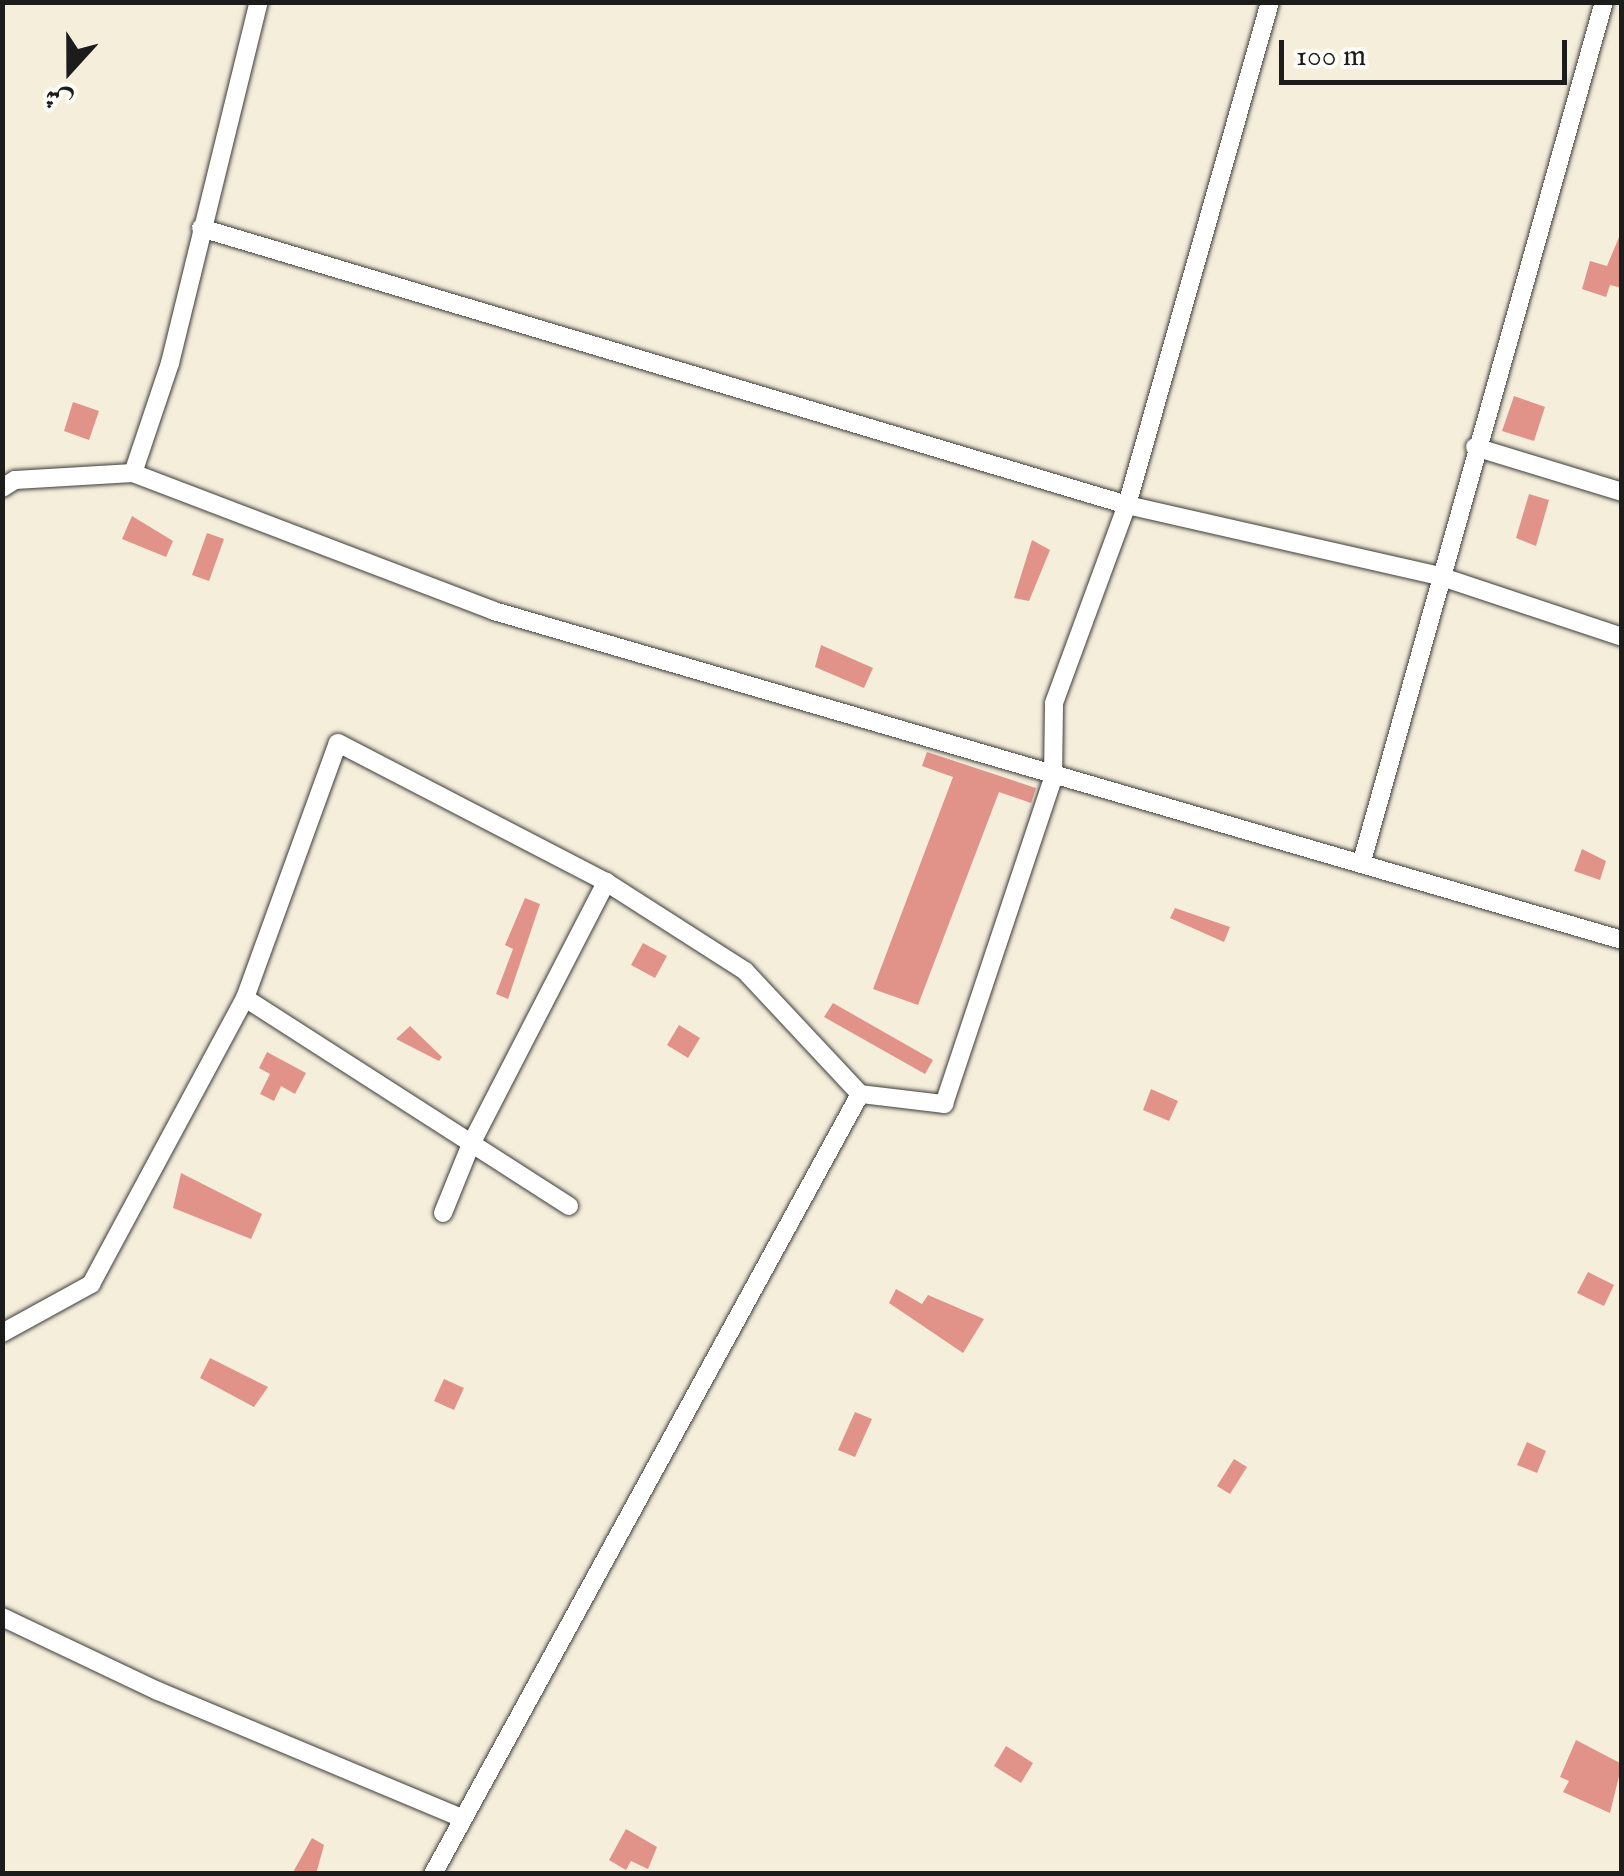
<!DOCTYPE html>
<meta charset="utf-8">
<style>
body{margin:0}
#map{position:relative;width:1624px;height:1876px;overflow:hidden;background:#f5eedb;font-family:"IM FELL English",Amiri,serif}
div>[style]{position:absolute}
.building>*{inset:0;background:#e29389}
.roads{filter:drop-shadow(0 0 2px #3d3c39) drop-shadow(0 0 2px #3d3c39)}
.minor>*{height:18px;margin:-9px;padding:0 9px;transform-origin:9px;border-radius:9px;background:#fff}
span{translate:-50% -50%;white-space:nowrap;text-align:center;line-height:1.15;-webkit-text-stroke:10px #fdfcf7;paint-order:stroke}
.frame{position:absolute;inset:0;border:5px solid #1c1c1c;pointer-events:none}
.north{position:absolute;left:20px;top:20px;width:100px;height:100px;-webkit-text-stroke:8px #fdfcf7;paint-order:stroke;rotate:201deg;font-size:28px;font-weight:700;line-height:40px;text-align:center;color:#1c1c1c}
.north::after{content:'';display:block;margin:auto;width:35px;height:45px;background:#1c1c1c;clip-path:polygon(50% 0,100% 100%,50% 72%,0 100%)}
.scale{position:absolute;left:1279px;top:40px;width:288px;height:45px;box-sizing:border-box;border:5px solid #1c1c1c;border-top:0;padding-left:12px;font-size:30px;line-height:35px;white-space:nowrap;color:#1c1c1c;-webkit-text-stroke:8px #fdfcf7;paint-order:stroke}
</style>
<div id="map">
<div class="building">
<i style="clip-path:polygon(1622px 230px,1622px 288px,1610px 285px,1606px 297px,1582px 289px,1590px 261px,1607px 266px)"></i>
<i style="clip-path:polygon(1514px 396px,1545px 407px,1534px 441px,1502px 431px)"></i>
<i style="clip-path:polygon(73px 402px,99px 411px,89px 440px,64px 431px)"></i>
<i style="clip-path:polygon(1529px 494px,1549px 500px,1536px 546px,1516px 538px)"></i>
<i style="clip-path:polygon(132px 516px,173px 541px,166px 557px,122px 539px)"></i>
<i style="clip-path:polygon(207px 533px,224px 539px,209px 581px,192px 575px)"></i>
<i style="clip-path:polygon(1032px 540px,1050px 550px,1029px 601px,1014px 598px)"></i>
<i style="clip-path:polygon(821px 645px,873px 668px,864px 688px,815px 667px)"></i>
<i style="clip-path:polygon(927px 752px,1036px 788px,1031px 803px,999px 792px,918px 1005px,873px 989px,953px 777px,922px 766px)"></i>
<i style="clip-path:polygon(1582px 849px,1606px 861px,1600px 880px,1574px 871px)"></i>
<i style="clip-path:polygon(525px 898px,540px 904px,508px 999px,496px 994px,513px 949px,505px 945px)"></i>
<i style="clip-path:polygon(1175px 908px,1230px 927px,1224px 942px,1170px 918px)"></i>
<i style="clip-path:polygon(643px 943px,667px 956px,655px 978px,631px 965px)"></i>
<i style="clip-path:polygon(833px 1003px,933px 1060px,925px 1074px,824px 1017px)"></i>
<i style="clip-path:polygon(679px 1025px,700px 1038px,688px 1058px,667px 1045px)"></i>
<i style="clip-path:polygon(410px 1026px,442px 1057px,439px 1061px,396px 1039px)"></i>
<i style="clip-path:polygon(267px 1052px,306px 1073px,295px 1094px,281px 1086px,274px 1101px,260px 1094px,270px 1074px,259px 1068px)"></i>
<i style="clip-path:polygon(1151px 1089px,1178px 1101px,1169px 1121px,1143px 1110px)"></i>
<i style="clip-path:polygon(181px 1173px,262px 1214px,251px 1239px,173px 1208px)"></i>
<i style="clip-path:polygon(1588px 1272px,1614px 1285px,1604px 1306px,1577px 1293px)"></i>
<i style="clip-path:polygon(896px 1289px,922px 1304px,928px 1295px,984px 1319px,963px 1353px,889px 1303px)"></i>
<i style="clip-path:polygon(210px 1358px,268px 1387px,254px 1407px,200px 1378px)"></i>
<i style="clip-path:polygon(444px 1379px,464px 1388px,454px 1410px,434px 1401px)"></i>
<i style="clip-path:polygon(855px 1412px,872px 1419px,855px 1457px,838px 1450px)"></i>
<i style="clip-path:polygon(1527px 1442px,1546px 1451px,1537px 1473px,1517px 1465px)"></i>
<i style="clip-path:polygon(1234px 1459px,1247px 1467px,1230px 1494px,1217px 1486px)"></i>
<i style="clip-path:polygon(1576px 1740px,1622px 1764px,1610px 1813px,1563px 1792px,1569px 1781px,1560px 1777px)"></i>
<i style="clip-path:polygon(1006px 1746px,1033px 1763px,1021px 1783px,994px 1766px)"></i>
<i style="clip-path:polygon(626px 1829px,657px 1847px,648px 1869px,631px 1861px,626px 1870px,609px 1860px)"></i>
<i style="clip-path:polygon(312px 1838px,324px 1845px,316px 1874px,292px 1874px)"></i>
</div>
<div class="roads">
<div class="minor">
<i style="left:201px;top:228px;width:967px;rotate:16.65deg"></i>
<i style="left:1127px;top:505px;width:320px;rotate:12.8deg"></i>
<i style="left:1439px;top:576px;width:193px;rotate:18.4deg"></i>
<i style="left:1475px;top:447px;width:154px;rotate:17deg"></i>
<i style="left:133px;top:473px;width:116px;rotate:-71.4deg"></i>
<i style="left:170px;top:363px;width:372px;rotate:-76.2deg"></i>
<i style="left:2px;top:488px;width:15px;rotate:-32deg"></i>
<i style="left:15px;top:480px;width:118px;rotate:-3.4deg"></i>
<i style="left:133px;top:473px;width:386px;rotate:20.9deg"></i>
<i style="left:494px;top:611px;width:1175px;rotate:16.26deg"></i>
<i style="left:1362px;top:861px;width:892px;rotate:-74.27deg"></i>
<i style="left:245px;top:998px;width:385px;rotate:32.7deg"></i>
<i style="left:443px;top:1213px;width:74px;rotate:-67.9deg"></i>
<i style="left:471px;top:1144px;width:295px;rotate:-62.7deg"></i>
<i style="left:2px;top:1333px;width:102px;rotate:-28.8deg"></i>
<i style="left:91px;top:1284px;width:325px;rotate:-61.7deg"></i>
<i style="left:245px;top:998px;width:271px;rotate:-70deg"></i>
<i style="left:338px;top:743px;width:302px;rotate:27.4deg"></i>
<i style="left:606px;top:882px;width:165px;rotate:32.6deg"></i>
<i style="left:745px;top:971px;width:168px;rotate:46.9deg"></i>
<i style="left:860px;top:1094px;width:85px;rotate:6.8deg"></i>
<i style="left:944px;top:1104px;width:344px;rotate:-71.5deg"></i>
<i style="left:1053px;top:778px;width:75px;rotate:-89.2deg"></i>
<i style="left:1054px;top:703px;width:211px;rotate:-69.8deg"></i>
<i style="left:1127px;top:505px;width:523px;rotate:-74.13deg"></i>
<i style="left:2px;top:1617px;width:173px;rotate:25.4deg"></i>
<i style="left:158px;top:1691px;width:326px;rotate:22.7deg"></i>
<i style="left:433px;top:1874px;width:889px;rotate:-61.3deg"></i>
</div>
</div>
<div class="frame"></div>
<div class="north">ش</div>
<div class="scale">100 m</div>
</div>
